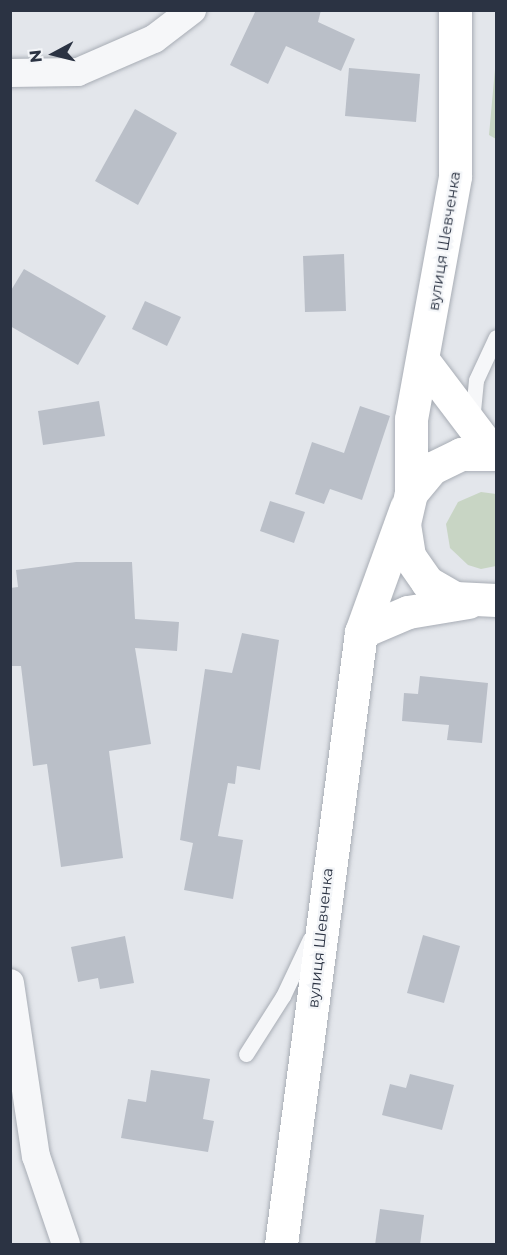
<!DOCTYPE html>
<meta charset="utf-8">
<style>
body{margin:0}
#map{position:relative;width:507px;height:1255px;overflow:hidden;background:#e3e6eb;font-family:Montserrat,sans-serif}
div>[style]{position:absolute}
.green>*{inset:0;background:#c8d5c4}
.building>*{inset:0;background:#babfc8}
.roads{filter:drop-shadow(0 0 2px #a8adb5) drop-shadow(0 0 2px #a8adb5)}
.lane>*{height:15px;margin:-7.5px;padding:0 7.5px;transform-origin:7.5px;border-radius:7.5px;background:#f6f7f9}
.street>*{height:28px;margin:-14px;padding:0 14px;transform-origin:14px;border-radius:14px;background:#f6f7f9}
.secondary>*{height:33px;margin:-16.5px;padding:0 16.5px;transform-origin:16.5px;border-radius:16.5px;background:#fff}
span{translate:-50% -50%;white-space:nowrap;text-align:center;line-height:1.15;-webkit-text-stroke:4.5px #f3f5f8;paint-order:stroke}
.street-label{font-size:15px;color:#2b3343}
.frame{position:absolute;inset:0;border:12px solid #2b3343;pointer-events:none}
.north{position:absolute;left:24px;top:24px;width:60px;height:60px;-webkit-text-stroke:4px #f3f5f8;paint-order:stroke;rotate:263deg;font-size:16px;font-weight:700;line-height:24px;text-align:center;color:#2b3343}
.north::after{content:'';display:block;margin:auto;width:21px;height:27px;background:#2b3343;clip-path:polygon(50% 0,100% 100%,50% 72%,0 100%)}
</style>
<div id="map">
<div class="green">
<i style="clip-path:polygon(496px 58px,496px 139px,489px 135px)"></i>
<i style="clip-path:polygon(481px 492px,496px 494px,496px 566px,481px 569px,468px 565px,450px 548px,446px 524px,458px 502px)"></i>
</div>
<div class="building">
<i style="clip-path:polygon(256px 10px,321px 10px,318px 22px,355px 39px,341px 71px,286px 46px,268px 84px,230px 65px)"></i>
<i style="clip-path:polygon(349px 68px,420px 74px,416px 122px,345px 116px)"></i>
<i style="clip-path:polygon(135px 109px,177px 133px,138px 205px,95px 181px)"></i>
<i style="clip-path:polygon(344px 254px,346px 311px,305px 312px,303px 256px)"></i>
<i style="clip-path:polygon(24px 269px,106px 316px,78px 365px,10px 326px,10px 292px)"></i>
<i style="clip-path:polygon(145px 301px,181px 317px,167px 346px,132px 329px)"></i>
<i style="clip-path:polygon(99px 401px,105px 436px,43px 445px,38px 411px)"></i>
<i style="clip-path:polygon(360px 406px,390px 416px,362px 500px,330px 489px,324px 504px,295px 494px,312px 442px,344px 453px)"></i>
<i style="clip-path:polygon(270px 501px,305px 512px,294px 543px,260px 531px)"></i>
<i style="clip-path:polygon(76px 562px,132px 562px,135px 619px,179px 622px,177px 651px,135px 648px,151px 744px,109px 751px,123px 858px,61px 867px,47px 764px,33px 766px,21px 666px,10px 666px,10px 588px,18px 587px,16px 570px)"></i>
<i style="clip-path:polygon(242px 633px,279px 640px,260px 770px,237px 766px,235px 784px,228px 783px,218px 836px,243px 840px,233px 899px,184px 890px,193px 843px,180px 840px,205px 669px,232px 673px)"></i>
<i style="clip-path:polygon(420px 676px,488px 683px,482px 743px,447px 740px,449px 725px,402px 721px,404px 693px,418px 694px)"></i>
<i style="clip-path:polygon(423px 935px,460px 946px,444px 1003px,407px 993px)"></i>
<i style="clip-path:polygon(125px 936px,134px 983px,100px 989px,98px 978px,78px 982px,71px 947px)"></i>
<i style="clip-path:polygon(151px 1070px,210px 1079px,203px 1119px,214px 1121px,208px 1152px,121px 1138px,128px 1099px,146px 1102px)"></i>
<i style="clip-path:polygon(410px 1074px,454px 1085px,442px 1130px,382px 1115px,390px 1084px,406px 1088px)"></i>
<i style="clip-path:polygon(380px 1209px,424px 1215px,420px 1245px,375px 1245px)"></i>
</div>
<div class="roads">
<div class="lane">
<i style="left:472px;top:421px;width:41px;rotate:-84.4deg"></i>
<i style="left:476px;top:380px;width:47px;rotate:-65.1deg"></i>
<i style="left:246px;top:1054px;width:69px;rotate:-57.5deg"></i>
<i style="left:283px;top:996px;width:63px;rotate:-64.7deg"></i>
</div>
<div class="street">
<i style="left:10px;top:73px;width:68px;rotate:-0.8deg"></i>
<i style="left:78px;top:72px;width:83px;rotate:-23.5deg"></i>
<i style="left:154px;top:39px;width:48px;rotate:-37.3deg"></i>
<i style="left:10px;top:983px;width:175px;rotate:81.5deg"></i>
<i style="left:36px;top:1156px;width:93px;rotate:71.2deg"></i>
</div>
<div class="secondary">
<i style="left:425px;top:363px;width:113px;rotate:52.9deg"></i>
<i style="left:496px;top:454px;width:35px;rotate:180deg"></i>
<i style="left:461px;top:454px;width:32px;rotate:154deg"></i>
<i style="left:432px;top:468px;width:33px;rotate:130deg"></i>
<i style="left:411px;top:493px;width:32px;rotate:103deg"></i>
<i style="left:404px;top:524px;width:32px;rotate:81deg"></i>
<i style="left:409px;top:556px;width:32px;rotate:55deg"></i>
<i style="left:427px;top:582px;width:32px;rotate:30deg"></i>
<i style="left:455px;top:598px;width:41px;rotate:2.8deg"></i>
<i style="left:411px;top:493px;width:74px;rotate:-90deg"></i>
<i style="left:411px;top:419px;width:247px;rotate:-79.7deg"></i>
<i style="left:455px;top:176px;width:166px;rotate:-90deg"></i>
<i style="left:361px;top:632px;width:51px;rotate:-23.1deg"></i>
<i style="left:408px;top:612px;width:61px;rotate:-9.5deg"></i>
<i style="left:281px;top:1244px;width:617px;rotate:-82.55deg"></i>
<i style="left:361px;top:632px;width:132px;rotate:-70.1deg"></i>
</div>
</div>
<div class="street-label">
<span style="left:444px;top:241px;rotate:-81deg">вулиця Шевченка</span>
<span style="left:320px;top:938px;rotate:-84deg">вулиця Шевченка</span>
</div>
<div class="frame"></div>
<div class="north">N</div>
</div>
